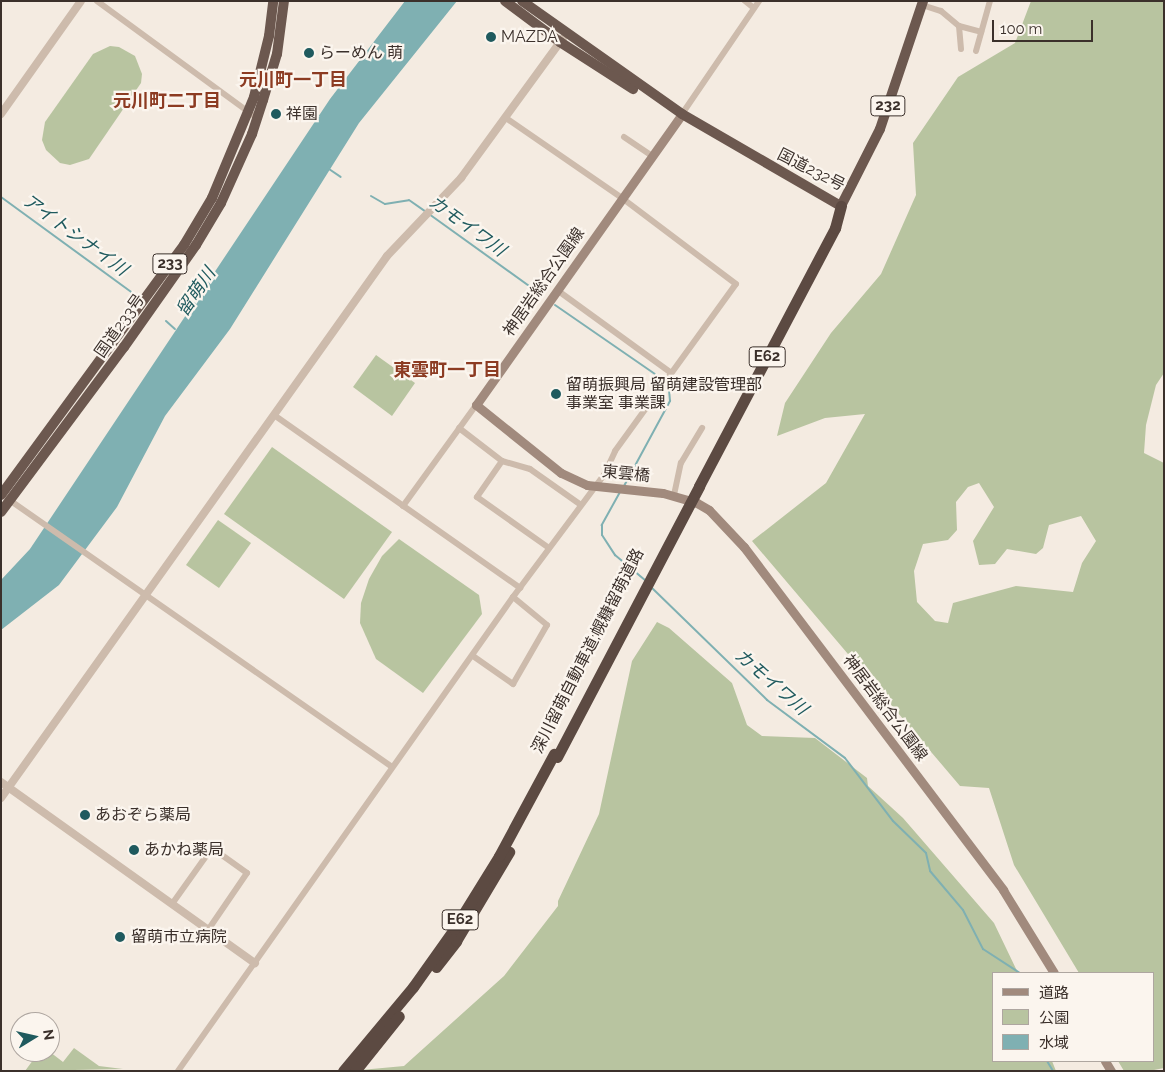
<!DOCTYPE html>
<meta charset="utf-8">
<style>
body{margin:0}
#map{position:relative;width:1165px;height:1072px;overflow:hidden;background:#f4ebe1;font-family:Raleway,"Noto Sans JP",sans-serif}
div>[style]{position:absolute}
.green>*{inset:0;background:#b8c4a0}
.water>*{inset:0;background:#7fb0b2}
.stream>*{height:2px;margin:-1px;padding:0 1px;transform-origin:1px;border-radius:1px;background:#7fb0b2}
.minor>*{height:6px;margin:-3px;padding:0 3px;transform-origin:3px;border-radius:3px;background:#cdbbac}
.tertiary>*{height:8px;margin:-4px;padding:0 4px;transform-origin:4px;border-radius:4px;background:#cdbbac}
.secondary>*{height:9px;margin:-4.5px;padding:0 4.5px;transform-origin:4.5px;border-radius:4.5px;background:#a18a7d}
.trunk>*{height:10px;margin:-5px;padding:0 5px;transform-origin:5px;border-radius:5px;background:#6c584f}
.motorway>*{height:11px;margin:-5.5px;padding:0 5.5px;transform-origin:5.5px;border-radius:5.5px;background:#5c4a42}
.secondary-bridge>*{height:9px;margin:-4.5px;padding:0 4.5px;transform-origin:4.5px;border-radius:4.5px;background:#a18a7d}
.motorway-bridge>*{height:11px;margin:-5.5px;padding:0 5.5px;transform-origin:5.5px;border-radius:5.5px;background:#5c4a42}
.dots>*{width:14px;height:14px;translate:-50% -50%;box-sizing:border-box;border:2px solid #fbf5ee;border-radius:50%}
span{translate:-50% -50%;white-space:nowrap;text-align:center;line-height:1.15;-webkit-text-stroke:4.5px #fbf5ee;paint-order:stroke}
.shield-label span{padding:1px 4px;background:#fbf5ee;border:1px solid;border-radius:4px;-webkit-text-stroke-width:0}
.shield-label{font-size:15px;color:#3b302b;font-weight:700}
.poi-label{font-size:16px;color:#3b302b}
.left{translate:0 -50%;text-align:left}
.street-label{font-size:16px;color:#3b302b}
.neighbourhood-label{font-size:18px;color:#8c3b22;font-weight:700}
.water-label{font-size:18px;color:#1f5a5e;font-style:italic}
.frame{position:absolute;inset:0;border:2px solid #3b302b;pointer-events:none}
.legend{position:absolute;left:992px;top:972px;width:162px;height:90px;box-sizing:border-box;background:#fbf5ee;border:1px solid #aea6a0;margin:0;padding:6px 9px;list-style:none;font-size:15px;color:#3b302b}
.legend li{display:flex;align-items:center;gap:10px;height:25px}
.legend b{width:25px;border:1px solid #aea6a0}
.north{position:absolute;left:10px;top:1012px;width:50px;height:50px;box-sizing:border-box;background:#fbf5ee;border:1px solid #aea6a0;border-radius:50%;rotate:81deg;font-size:14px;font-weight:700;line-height:20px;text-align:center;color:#3b302b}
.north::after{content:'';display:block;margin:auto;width:18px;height:22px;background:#1f5a5e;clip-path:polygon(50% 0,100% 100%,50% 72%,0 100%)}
.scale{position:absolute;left:992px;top:20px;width:101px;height:22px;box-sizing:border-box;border:2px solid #3b302b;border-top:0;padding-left:6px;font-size:15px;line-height:18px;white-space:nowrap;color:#3b302b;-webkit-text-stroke:4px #fbf5ee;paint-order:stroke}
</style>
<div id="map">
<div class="green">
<i style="clip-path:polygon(evenodd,1031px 1px,1164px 1px,1164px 373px,1156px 385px,1146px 425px,1144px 453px,1164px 463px,1164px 1068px,1149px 1071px,1124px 1071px,1118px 1061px,1154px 1061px,1154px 973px,1079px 973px,1014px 865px,989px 788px,960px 786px,752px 541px,826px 483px,865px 414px,825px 418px,777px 436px,785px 403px,831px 333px,881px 274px,916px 195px,913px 143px,958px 77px,1015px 43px,1031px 1px,979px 483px,994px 507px,973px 541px,979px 565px,995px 564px,1007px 549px,1036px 554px,1043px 548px,1049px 525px,1081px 516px,1096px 541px,1082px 563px,1073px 592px,1016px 586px,953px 603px,948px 623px,935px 621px,917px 602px,914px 571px,923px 544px,948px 540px,957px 530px,956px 502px,968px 487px,979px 483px)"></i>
<i style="clip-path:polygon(110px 46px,119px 47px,135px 56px,142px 74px,141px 83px,89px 159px,70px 165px,60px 163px,46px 150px,42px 140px,45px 122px,93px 54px)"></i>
<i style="clip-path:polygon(376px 355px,415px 383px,392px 416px,353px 387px)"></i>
<i style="clip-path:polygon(272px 447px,392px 532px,344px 599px,224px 514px)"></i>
<i style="clip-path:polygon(218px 520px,251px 543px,219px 588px,186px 565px)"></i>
<i style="clip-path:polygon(399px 539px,479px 595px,482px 614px,423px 693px,376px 659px,360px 623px,361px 603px,369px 579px,382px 556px)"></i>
<i style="clip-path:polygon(657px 622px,669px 628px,732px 683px,747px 725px,762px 736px,815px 738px,867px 778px,868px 786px,903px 818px,994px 923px,1018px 973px,994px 973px,994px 1061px,1052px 1061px,1056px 1071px,350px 1071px,404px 1066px,504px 976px,558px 906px,558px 901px,599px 814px,632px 661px)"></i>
<i style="clip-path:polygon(74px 1048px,99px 1066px,123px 1069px,25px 1071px,39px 1052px,50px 1052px,63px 1062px)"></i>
</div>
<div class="water">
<i style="clip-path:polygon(405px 1px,457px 1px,359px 123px,230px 329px,165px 416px,117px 507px,59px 585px,1px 630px,1px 580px,30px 549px,330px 99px)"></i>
</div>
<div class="stream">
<i style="left:329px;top:169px;width:14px;rotate:34deg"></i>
<i style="left:371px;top:196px;width:16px;rotate:30deg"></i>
<i style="left:385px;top:204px;width:24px;rotate:-9deg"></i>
<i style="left:409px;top:200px;width:19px;rotate:35deg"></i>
<i style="left:1px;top:197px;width:165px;rotate:36.1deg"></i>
<i style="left:429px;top:214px;width:140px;rotate:35.7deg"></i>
<i style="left:555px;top:305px;width:121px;rotate:34.6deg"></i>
<i style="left:166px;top:321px;width:12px;rotate:42deg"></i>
<i style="left:624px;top:486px;width:97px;rotate:-61.6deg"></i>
<i style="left:670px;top:401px;width:12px;rotate:-95deg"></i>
<i style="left:620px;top:492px;width:38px;rotate:119deg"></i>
<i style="left:602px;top:525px;width:10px;rotate:90deg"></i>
<i style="left:602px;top:535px;width:24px;rotate:57deg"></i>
<i style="left:615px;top:555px;width:39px;rotate:40deg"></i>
<i style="left:651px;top:587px;width:162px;rotate:44.2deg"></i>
<i style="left:767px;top:700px;width:97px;rotate:36.6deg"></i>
<i style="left:845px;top:758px;width:79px;rotate:52.7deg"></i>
<i style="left:893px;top:821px;width:46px;rotate:44.1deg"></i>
<i style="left:926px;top:853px;width:18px;rotate:77deg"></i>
<i style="left:930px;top:871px;width:51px;rotate:49.8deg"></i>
<i style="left:963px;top:910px;width:44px;rotate:62.9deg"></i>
<i style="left:983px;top:949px;width:44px;rotate:33deg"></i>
<i style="left:1047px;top:1061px;width:12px;rotate:59deg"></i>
</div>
<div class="minor">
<i style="left:97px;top:1px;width:198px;rotate:36.2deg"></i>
<i style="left:745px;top:1px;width:11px;rotate:38deg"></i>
<i style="left:922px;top:5px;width:20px;rotate:18deg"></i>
<i style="left:941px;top:11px;width:23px;rotate:40deg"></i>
<i style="left:959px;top:26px;width:23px;rotate:15deg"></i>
<i style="left:959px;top:26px;width:23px;rotate:85deg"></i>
<i style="left:976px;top:51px;width:52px;rotate:-74.4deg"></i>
<i style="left:682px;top:114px;width:137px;rotate:-55.7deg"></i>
<i style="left:624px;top:137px;width:34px;rotate:34deg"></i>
<i style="left:557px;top:290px;width:140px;rotate:36deg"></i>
<i style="left:274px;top:415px;width:301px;rotate:35.1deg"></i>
<i style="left:459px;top:428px;width:54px;rotate:37.5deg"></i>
<i style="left:502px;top:461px;width:29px;rotate:16deg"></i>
<i style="left:530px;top:469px;width:62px;rotate:35.2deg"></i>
<i style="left:502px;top:461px;width:44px;rotate:124.8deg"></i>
<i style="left:477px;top:497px;width:88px;rotate:35.3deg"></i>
<i style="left:674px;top:495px;width:33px;rotate:-78deg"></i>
<i style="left:681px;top:463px;width:41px;rotate:-59deg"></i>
<i style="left:8px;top:499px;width:468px;rotate:34.9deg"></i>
<i style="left:403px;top:506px;width:125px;rotate:-54.1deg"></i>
<i style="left:473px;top:656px;width:49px;rotate:35deg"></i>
<i style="left:513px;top:684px;width:68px;rotate:-60deg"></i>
<i style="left:547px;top:625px;width:44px;rotate:-140.5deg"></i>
<i style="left:172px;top:904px;width:69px;rotate:-54.5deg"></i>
<i style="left:212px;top:848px;width:43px;rotate:35.5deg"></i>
<i style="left:247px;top:873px;width:69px;rotate:124.4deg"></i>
<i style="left:178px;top:1071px;width:580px;rotate:-54.75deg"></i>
<i style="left:513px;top:597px;width:152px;rotate:-53.3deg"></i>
<i style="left:604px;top:475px;width:26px;rotate:-65deg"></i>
<i style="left:615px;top:451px;width:206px;rotate:-54.1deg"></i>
<i style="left:736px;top:284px;width:143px;rotate:-143deg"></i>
<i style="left:622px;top:198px;width:141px;rotate:-145.4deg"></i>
</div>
<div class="tertiary">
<i style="left:1px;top:114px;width:138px;rotate:-54.7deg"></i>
<i style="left:1px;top:782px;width:312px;rotate:35.5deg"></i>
<i style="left:1px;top:798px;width:665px;rotate:-54.54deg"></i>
<i style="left:387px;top:256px;width:108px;rotate:-46.5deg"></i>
<i style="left:461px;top:178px;width:173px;rotate:-53.9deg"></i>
</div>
<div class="secondary">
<i style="left:587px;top:485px;width:29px;rotate:-155deg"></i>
<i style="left:561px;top:473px;width:109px;rotate:-141.3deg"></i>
<i style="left:476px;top:405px;width:357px;rotate:-54.7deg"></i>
<i style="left:663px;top:493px;width:35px;rotate:16deg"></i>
<i style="left:697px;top:503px;width:14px;rotate:30deg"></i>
<i style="left:709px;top:510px;width:51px;rotate:46.6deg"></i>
<i style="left:744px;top:547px;width:430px;rotate:52.9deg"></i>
<i style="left:1003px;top:890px;width:97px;rotate:58.4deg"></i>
<i style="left:1105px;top:1061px;width:12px;rotate:59deg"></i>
</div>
<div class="trunk">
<i style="left:505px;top:1px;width:69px;rotate:36.7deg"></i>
<i style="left:560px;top:42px;width:87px;rotate:32.8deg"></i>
<i style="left:522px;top:1px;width:196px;rotate:35.2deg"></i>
<i style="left:682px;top:114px;width:184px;rotate:30.1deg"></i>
<i style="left:841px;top:206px;width:86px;rotate:-63.1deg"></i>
<i style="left:880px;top:129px;width:135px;rotate:-71.4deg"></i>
<i style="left:1px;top:495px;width:310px;rotate:-53.8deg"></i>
<i style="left:184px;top:245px;width:55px;rotate:-59.2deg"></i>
<i style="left:212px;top:198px;width:109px;rotate:-67.4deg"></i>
<i style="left:254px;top:97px;width:63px;rotate:-76.2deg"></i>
<i style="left:269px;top:36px;width:35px;rotate:-83deg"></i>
<i style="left:1px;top:512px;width:206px;rotate:-53.3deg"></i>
<i style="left:124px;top:347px;width:125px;rotate:-54.8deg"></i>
<i style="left:196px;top:245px;width:49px;rotate:-59.2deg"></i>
<i style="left:221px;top:203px;width:76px;rotate:-65.8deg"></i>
<i style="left:252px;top:134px;width:36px;rotate:-72deg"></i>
<i style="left:263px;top:100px;width:48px;rotate:-73.1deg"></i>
<i style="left:277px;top:54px;width:53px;rotate:-82.5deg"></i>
</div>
<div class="motorway">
<i style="left:699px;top:486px;width:292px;rotate:-62.2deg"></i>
<i style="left:835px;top:228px;width:23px;rotate:-75deg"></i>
<i style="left:436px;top:967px;width:33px;rotate:-52deg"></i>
<i style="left:456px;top:941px;width:104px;rotate:-59.2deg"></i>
<i style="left:343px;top:1071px;width:109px;rotate:-50.2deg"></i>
<i style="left:413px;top:987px;width:71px;rotate:-54.7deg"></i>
<i style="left:454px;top:929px;width:86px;rotate:-58.3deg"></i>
<i style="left:499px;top:856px;width:116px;rotate:-61.7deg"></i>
<i style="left:355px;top:1071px;width:70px;rotate:-51.3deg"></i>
</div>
<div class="secondary-bridge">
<i style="left:587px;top:485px;width:76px;rotate:6deg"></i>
</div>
<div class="motorway-bridge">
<i style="left:557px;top:757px;width:306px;rotate:-62.3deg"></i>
</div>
<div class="dots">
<i style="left:491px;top:37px;background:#1f5a5e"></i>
<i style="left:309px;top:53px;background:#1f5a5e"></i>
<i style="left:276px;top:114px;background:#1f5a5e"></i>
<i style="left:556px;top:394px;background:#1f5a5e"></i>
<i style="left:85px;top:815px;background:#1f5a5e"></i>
<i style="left:134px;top:850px;background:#1f5a5e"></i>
<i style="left:120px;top:937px;background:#1f5a5e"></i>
</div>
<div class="shield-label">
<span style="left:888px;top:106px">232</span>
<span style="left:170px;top:264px">233</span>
<span style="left:767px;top:357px">E62</span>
<span style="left:460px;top:920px">E62</span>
</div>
<div class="poi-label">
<span class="left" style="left:501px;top:37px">MAZDA</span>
<span class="left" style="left:319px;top:53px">らーめん 萌</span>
<span class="left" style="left:286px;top:114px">祥園</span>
<span class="left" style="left:566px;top:394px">留萌振興局 留萌建設管理部<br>事業室 事業課</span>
<span class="left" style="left:95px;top:815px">あおぞら薬局</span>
<span class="left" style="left:144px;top:850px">あかね薬局</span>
<span class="left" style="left:131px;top:937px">留萌市立病院</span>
</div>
<div class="street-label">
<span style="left:811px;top:170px;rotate:27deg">国道232号</span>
<span style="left:544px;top:282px;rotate:-55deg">神居岩総合公園線</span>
<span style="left:120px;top:326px;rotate:-55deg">国道233号</span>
<span style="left:626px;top:474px;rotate:6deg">東雲橋</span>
<span style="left:588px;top:651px;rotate:-63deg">深川留萌自動車道;幌糠留萌道路</span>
<span style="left:885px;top:708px;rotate:53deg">神居岩総合公園線</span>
</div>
<div class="neighbourhood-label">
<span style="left:293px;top:80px">元川町一丁目</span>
<span style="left:167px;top:101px">元川町二丁目</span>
<span style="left:447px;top:370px">東雲町一丁目</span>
</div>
<div class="water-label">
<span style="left:467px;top:226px;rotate:36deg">カモイワ川</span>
<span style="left:75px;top:235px;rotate:36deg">アイトシナイ川</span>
<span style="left:196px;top:292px;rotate:-56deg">留萌川</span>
<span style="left:771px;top:682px;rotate:41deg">カモイワ川</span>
</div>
<div class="frame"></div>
<ul class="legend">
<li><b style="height:6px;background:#a18a7d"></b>道路</li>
<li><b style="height:14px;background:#b8c4a0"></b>公園</li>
<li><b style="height:14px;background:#7fb0b2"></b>水域</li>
</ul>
<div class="north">N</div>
<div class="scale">100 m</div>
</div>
